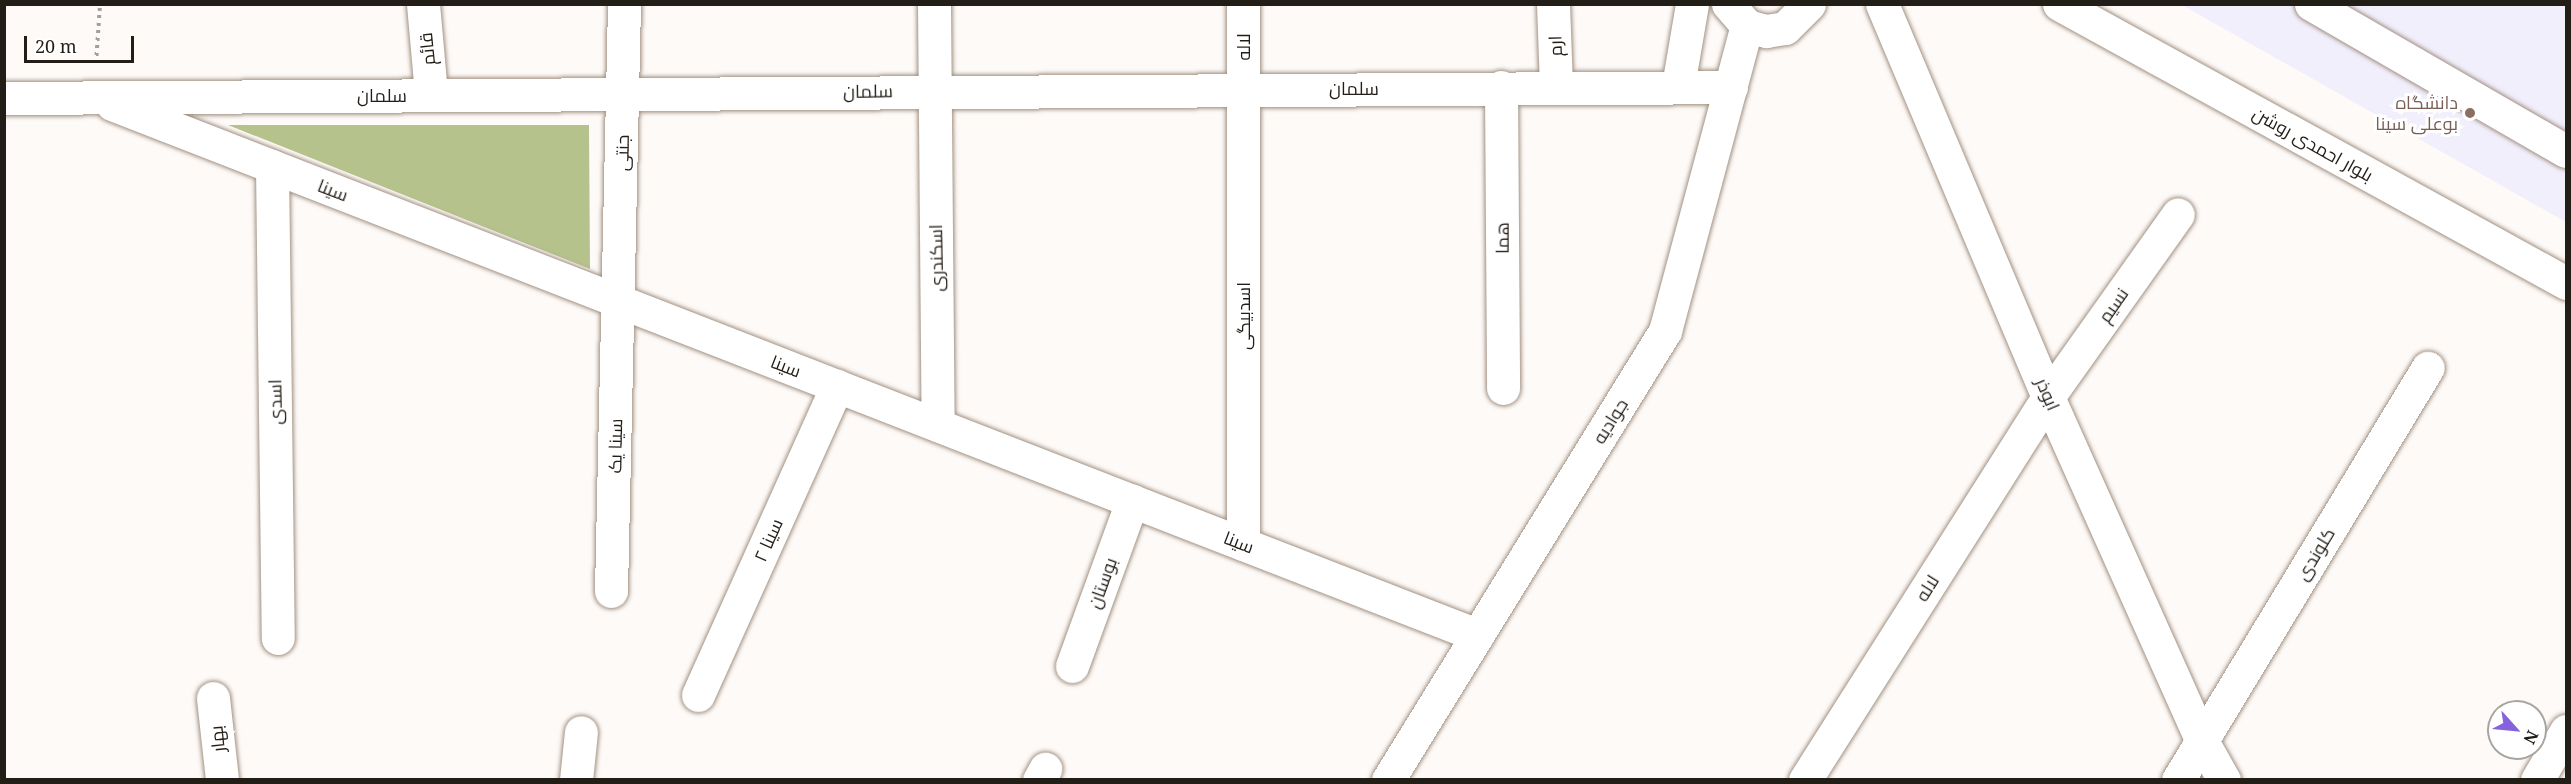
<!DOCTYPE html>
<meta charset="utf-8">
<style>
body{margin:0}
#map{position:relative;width:2571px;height:784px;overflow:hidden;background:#fefaf7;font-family:"Noto Serif",Cairo,serif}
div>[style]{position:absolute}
.education>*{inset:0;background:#f2effc}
.forest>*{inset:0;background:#b5c28c}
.path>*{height:4px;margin-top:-2px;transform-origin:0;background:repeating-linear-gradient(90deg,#a49f9b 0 3px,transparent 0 7.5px)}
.roads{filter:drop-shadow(0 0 2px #a19183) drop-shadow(0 0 2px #a19183)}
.minor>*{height:33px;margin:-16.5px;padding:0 16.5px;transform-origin:16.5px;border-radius:16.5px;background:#fff}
.major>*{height:33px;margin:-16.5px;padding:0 16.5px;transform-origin:16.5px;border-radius:16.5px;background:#fff}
.highway>*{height:33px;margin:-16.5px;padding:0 16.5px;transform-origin:16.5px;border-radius:16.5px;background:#fff}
.dots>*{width:16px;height:16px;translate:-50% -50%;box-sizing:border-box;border:3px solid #fff;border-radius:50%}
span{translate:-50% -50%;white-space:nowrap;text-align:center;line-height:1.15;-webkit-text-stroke:6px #fff;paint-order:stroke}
.street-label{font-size:18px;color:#231d17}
.education-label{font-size:18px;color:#785e54}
.right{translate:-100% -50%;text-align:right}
.frame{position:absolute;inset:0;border:6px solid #231d17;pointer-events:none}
.north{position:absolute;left:2487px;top:700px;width:60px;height:60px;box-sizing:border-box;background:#fff;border:2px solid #a7a5a2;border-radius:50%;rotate:117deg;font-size:16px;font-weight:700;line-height:24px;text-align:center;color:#231d17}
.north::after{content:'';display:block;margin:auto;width:21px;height:27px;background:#8563de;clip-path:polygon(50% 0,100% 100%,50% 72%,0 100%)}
.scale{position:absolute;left:24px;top:36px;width:110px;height:27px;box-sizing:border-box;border:3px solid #231d17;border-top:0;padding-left:8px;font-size:18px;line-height:21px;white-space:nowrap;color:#231d17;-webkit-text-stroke:4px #fff;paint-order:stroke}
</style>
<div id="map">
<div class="education">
<i style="clip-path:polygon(2182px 5px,2566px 5px,2566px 222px)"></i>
</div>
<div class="forest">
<i style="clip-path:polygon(228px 125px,589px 125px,590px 269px)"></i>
</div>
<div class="path">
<i style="left:96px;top:63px;width:59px;rotate:-86.1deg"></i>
</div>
<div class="roads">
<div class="minor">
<i style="left:423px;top:4px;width:90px;rotate:84.9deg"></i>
<i style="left:934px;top:4px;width:421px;rotate:89.5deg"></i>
<i style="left:1553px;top:4px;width:83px;rotate:87.9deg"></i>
<i style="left:1882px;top:4px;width:427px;rotate:67.1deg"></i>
<i style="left:2048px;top:397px;width:377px;rotate:65.9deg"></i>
<i style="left:2202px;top:741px;width:45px;rotate:60.6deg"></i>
<i style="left:1678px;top:86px;width:83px;rotate:-80.3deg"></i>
<i style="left:1501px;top:87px;width:301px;rotate:89.6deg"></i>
<i style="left:4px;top:98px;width:1727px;rotate:-0.36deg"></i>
<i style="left:112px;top:104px;width:1465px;rotate:21.26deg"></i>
<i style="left:272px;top:166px;width:472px;rotate:89.3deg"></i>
<i style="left:1243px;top:544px;width:540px;rotate:-90deg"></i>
<i style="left:611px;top:591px;width:587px;rotate:-88.73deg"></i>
<i style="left:1072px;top:666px;width:176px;rotate:-70deg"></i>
<i style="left:698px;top:695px;width:339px;rotate:-65.8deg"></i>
<i style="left:213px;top:698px;width:82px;rotate:83.7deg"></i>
<i style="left:576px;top:780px;width:48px;rotate:-84.1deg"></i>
<i style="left:1039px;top:780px;width:13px;rotate:-61deg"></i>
<i style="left:1805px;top:780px;width:454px;rotate:-57.6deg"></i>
<i style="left:2048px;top:397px;width:224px;rotate:-54.6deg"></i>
<i style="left:2178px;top:780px;width:482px;rotate:-58.8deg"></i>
<i style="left:2537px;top:780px;width:57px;rotate:-59.4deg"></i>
</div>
<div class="major">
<i style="left:1728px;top:4px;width:29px;rotate:49deg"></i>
<i style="left:1747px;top:26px;width:20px;rotate:15deg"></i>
<i style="left:1766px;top:31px;width:19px;rotate:-9deg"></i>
<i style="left:1785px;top:28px;width:34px;rotate:-45deg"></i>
<i style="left:1388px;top:780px;width:528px;rotate:-58.33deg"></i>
<i style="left:1665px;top:331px;width:316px;rotate:-75deg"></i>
</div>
<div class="highway">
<i style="left:2059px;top:4px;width:579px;rotate:28.82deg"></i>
<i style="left:2311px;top:4px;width:294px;rotate:30deg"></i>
</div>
</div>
<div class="dots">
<i style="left:2470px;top:113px;background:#8d6e63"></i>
</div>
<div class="street-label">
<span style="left:1555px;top:46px;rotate:-92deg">ارم</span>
<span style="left:1243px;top:47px;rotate:-90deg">لاله</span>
<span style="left:427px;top:49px;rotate:-96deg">قائم</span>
<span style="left:1354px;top:88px">سلمان</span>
<span style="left:868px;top:91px;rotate:-1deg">سلمان</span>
<span style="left:382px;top:95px">سلمان</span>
<span style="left:2313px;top:144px;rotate:29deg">بلوار احمدی روشن</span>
<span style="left:622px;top:153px;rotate:-89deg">جنتی</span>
<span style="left:333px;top:190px;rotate:21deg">سینا</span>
<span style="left:1502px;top:238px;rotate:-90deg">هما</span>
<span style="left:936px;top:258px;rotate:-91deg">اسکندری</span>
<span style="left:2113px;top:305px;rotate:-55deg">نسیم</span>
<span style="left:1243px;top:316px;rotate:-90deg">اسدبیگی</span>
<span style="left:786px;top:366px;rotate:21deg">سینا</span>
<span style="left:2048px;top:394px;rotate:67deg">ابوذر</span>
<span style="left:275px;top:402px;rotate:-91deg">اسدی</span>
<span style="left:1610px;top:421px;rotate:-58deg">جوادیه</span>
<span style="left:615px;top:446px;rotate:-89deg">سینا یک</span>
<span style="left:768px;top:540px;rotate:-66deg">سینا ۲</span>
<span style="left:1239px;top:542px;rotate:21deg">سینا</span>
<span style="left:2315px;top:554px;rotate:-59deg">کلوندی</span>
<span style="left:1102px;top:583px;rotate:-70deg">بوستان</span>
<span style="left:1927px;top:588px;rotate:-58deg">لاله</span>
<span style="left:217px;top:739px;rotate:-96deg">بهار</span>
</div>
<div class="education-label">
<span class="right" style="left:2458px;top:113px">دانشگاه<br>بوعلی سینا</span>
</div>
<div class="frame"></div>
<div class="north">N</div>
<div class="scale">20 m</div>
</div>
